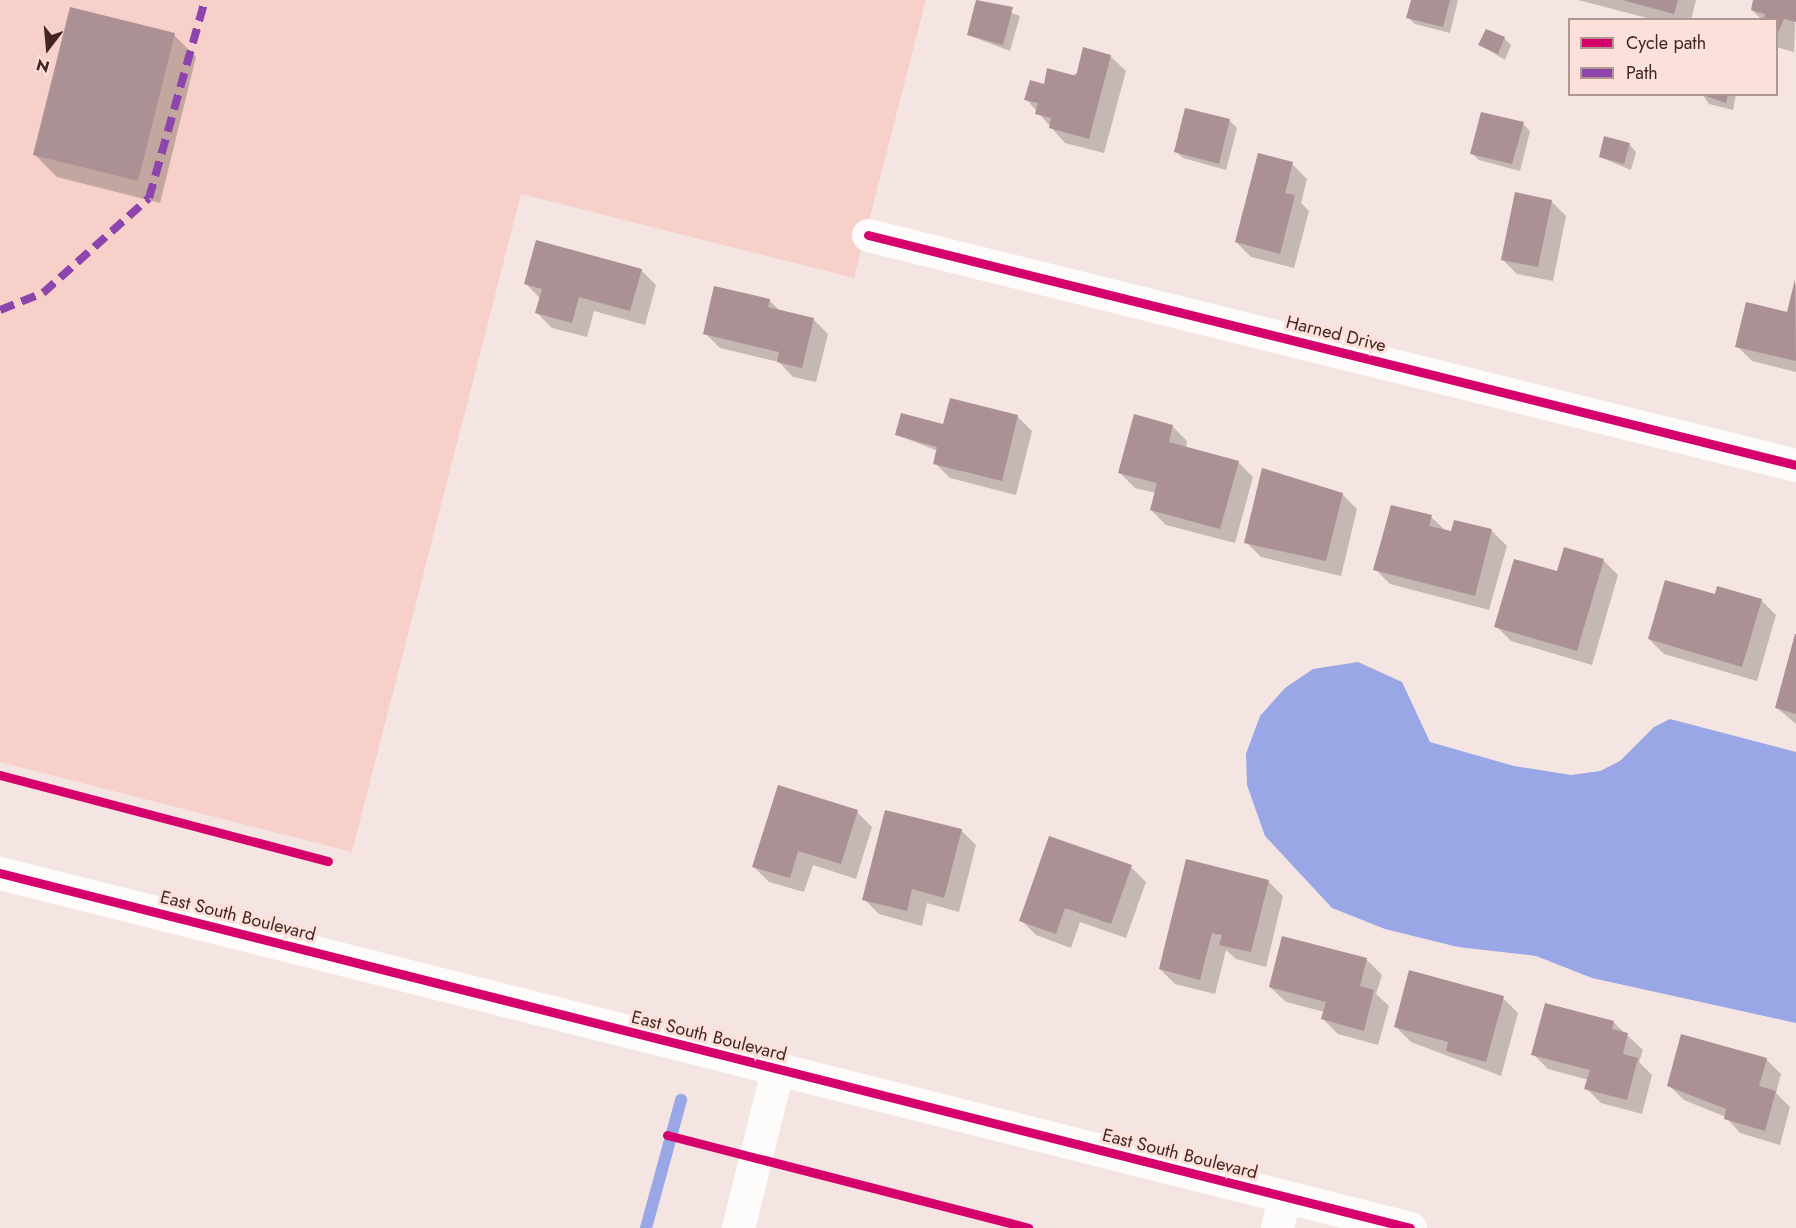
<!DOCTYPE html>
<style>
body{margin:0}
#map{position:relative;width:1796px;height:1228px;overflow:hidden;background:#f5e5e2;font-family:Jost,sans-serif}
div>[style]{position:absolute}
.green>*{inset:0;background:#f6d0c9}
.water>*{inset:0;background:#99a7e6}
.shadow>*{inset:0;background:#0003}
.stream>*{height:12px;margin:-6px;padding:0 6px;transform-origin:6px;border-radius:6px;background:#99a7e6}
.building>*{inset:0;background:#ab9094}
.minor>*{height:33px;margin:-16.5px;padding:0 16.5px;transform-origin:16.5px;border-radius:16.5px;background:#fefbfb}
.quiet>*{height:8px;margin-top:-4px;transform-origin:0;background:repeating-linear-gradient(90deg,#8e44ad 0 15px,transparent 0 23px)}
.cycleway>*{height:9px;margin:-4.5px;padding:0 4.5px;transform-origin:4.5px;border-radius:4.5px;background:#d6006c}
span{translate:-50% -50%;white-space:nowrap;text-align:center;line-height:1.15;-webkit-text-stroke:6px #fde0da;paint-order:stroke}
.street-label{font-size:18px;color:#412622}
.legend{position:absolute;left:1568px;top:18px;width:210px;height:78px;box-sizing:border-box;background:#fde0da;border:2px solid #b29690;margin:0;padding:8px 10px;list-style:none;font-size:18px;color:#412622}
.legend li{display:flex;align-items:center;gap:12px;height:30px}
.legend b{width:30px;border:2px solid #b29690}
.north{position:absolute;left:18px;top:18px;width:60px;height:60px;-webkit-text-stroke:4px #fde0da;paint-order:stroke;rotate:196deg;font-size:16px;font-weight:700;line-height:24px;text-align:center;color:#412622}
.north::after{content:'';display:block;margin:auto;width:21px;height:27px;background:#412622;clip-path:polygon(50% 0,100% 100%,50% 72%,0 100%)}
</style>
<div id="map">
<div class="green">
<i style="clip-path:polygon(0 0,926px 0,854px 278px,521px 194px,352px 852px,0 762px)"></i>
</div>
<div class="water">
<i style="clip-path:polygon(1358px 662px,1402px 682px,1430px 742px,1514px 766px,1571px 775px,1600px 771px,1620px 761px,1654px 727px,1670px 719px,1796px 752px,1796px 1023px,1592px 978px,1536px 956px,1458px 947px,1385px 929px,1332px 908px,1265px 836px,1247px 785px,1246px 754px,1260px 716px,1285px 688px,1313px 669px)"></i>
</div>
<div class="shadow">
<i style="clip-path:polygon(977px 0,1020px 16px,1010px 51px,968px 35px)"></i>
<i style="clip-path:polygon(1412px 0,1458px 0,1450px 33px,1415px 24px,1408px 17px)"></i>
<i style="clip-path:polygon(1578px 0,1696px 0,1691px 20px,1655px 20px)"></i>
<i style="clip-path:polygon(1755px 0,1796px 0,1794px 52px,1776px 47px,1776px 20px,1762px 20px,1752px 10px)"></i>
<i style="clip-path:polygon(174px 35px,196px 57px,160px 203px,57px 177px,35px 155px)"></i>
<i style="clip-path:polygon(1504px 38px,1511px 45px,1505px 60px,1480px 45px)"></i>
<i style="clip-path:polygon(1110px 56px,1126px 71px,1104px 153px,1065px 143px,1026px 99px)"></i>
<i style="clip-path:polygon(1702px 94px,1736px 94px,1733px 110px,1709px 104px)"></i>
<i style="clip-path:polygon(1230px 121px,1237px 128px,1226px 170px,1183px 158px,1175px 151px)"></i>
<i style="clip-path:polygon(1523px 124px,1530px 131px,1520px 171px,1479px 160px,1472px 153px)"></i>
<i style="clip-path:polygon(1629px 144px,1636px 152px,1631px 170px,1600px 157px)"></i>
<i style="clip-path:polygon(1292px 164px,1307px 179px,1301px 203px,1309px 211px,1294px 268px,1251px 257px,1236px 242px)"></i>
<i style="clip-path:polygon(1551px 201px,1566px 216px,1553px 281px,1517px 274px,1502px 259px)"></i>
<i style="clip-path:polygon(641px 270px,656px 285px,645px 325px,594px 311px,587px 337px,552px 328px,537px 313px,541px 299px,526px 284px)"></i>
<i style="clip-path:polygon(1796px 282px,1796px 372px,1752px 361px,1737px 346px,1788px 314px)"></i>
<i style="clip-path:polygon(769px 300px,781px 312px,813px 319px,828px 334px,816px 382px,793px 377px,779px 362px,720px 348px,705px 333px)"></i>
<i style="clip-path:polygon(1017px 416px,1032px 431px,1016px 495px,950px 478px,935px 463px,938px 451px,897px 435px)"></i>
<i style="clip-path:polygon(1172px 426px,1187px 441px,1186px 448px,1238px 462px,1253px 477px,1235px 543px,1166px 525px,1151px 510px,1156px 493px,1135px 488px,1119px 472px)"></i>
<i style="clip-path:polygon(1342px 494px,1357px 509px,1341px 576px,1261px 557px,1246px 542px)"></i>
<i style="clip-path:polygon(1431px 517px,1446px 531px,1492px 531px,1507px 546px,1489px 610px,1390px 584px,1375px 569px)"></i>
<i style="clip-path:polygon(1603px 560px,1618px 575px,1592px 665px,1511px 641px,1496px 626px,1558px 573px)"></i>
<i style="clip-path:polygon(1716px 596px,1761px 600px,1776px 615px,1757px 681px,1664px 654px,1649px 639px)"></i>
<i style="clip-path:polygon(1796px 637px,1796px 724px,1776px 707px)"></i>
<i style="clip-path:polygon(857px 812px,872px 827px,856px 879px,813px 865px,804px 892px,769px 882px,754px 867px)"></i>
<i style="clip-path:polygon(961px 830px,976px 845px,959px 912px,927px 903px,922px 926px,879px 914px,864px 899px)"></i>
<i style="clip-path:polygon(1131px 867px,1146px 882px,1126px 938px,1080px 922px,1071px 948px,1036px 935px,1021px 920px)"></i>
<i style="clip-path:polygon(1268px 881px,1283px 896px,1266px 967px,1236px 959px,1226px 950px,1215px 994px,1175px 984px,1160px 969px)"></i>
<i style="clip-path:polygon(1367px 960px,1382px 975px,1376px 994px,1389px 1006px,1378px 1045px,1338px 1034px,1323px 1019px,1325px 1012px,1286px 1002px,1270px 987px)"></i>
<i style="clip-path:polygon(1503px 998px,1518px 1013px,1501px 1076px,1411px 1042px,1396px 1027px)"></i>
<i style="clip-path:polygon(1546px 1005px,1614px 1023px,1643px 1050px,1639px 1062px,1652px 1075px,1642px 1114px,1601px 1103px,1586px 1088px,1589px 1080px,1548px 1069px,1533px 1054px)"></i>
<i style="clip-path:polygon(1766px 1059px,1781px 1074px,1776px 1093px,1790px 1107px,1780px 1145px,1740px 1133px,1726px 1117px,1684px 1100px,1669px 1085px)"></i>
</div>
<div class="stream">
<i style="left:646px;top:1228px;width:133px;rotate:-74.7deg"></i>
</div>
<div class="building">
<i style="clip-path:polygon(976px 0,1013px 7px,1003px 45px,967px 35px)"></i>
<i style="clip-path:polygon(1411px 0,1450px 0,1443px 27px,1406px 18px)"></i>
<i style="clip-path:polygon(1622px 0,1678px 0,1674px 14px)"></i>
<i style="clip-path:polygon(1753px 0,1796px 0,1796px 22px,1784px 19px,1776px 37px,1776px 20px,1764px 20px,1765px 14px,1751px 10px)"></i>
<i style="clip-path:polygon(70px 7px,175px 33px,138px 181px,33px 155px)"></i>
<i style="clip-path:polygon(1486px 29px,1505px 37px,1498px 54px,1478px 45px)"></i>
<i style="clip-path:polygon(1083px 47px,1111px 55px,1089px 139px,1049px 128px,1051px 118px,1035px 114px,1038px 103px,1024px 100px,1030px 80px,1044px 84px,1047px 68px,1076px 76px)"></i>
<i style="clip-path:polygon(1700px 94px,1728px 94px,1726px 103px)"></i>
<i style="clip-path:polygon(1185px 108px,1230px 119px,1219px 164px,1174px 152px)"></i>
<i style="clip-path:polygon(1481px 112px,1524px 122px,1512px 164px,1470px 154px)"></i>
<i style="clip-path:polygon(1604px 136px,1630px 143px,1624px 164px,1599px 157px)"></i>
<i style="clip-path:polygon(1258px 153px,1293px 162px,1285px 193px,1295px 195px,1280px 254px,1235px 242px)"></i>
<i style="clip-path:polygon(1515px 192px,1552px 200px,1538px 267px,1501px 260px)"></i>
<i style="clip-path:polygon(536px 240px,642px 269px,630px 311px,579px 297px,572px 323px,535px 313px,542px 289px,524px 284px)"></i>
<i style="clip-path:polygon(1795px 279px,1796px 361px,1735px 347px,1746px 302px,1787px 312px)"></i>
<i style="clip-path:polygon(714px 286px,770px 299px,768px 307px,814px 318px,802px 368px,777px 362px,779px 352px,703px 334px)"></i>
<i style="clip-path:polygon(950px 398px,1018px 415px,1002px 481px,933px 464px,937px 447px,895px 435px,901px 413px,943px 424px)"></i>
<i style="clip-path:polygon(1134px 414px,1173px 425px,1169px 442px,1239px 461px,1220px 529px,1150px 510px,1157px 483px,1118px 473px)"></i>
<i style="clip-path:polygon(1262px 468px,1343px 493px,1326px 561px,1244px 543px)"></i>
<i style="clip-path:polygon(1391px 505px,1432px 515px,1429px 526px,1451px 531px,1454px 520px,1492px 529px,1475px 596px,1373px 570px)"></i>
<i style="clip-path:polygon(1564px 547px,1604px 559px,1577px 651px,1494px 627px,1514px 559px,1557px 571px)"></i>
<i style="clip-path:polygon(1665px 580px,1715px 594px,1717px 586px,1762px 599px,1742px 667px,1648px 639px)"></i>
<i style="clip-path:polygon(1795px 634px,1796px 634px,1796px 714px,1775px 708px)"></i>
<i style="clip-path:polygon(778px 785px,858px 810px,841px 864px,798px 851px,790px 878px,752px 867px)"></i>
<i style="clip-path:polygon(885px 810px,962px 829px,944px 898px,912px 889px,907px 911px,862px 900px)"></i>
<i style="clip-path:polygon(1049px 836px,1132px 865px,1111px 924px,1065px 908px,1056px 934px,1019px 921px)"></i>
<i style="clip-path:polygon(1186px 859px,1269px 880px,1251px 952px,1219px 945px,1222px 935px,1212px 933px,1200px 980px,1159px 969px)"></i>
<i style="clip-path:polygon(1282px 936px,1367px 958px,1360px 986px,1374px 990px,1364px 1031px,1321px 1019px,1326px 1002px,1269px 987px)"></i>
<i style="clip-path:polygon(1409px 970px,1504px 996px,1486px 1062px,1446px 1051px,1448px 1042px,1394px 1027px)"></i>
<i style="clip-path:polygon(1545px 1003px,1614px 1021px,1612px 1029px,1628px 1033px,1623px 1054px,1638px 1058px,1627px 1100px,1584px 1089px,1590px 1070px,1531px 1055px)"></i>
<i style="clip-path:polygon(1681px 1034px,1767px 1058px,1759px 1086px,1776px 1091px,1765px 1131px,1724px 1119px,1726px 1109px,1667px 1086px)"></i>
</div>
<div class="minor">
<i style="left:868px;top:235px;width:956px;rotate:13.92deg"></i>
<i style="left:0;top:873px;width:1454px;rotate:14.13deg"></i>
<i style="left:738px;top:1228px;width:163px;rotate:-76.1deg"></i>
<i style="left:1277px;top:1228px;width:32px;rotate:-77deg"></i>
</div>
<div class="quiet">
<i style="left:0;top:310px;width:46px;rotate:-21.6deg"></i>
<i style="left:43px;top:293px;width:142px;rotate:-41.9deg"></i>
<i style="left:149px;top:198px;width:206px;rotate:-74.2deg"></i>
</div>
<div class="cycleway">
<i style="left:868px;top:235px;width:956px;rotate:13.92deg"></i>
<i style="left:0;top:775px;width:339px;rotate:14.7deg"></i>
<i style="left:0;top:873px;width:1454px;rotate:14.13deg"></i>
<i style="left:667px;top:1135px;width:373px;rotate:14.4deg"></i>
</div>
<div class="street-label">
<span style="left:1336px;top:334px;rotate:14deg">Harned Drive</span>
<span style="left:238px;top:916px;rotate:14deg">East South Boulevard</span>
<span style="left:709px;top:1036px;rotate:14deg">East South Boulevard</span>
<span style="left:1180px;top:1154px;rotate:14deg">East South Boulevard</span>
</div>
<ul class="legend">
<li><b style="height:8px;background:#d6006c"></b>Cycle path</li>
<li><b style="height:8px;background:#8e44ad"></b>Path</li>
</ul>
<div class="north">N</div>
</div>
